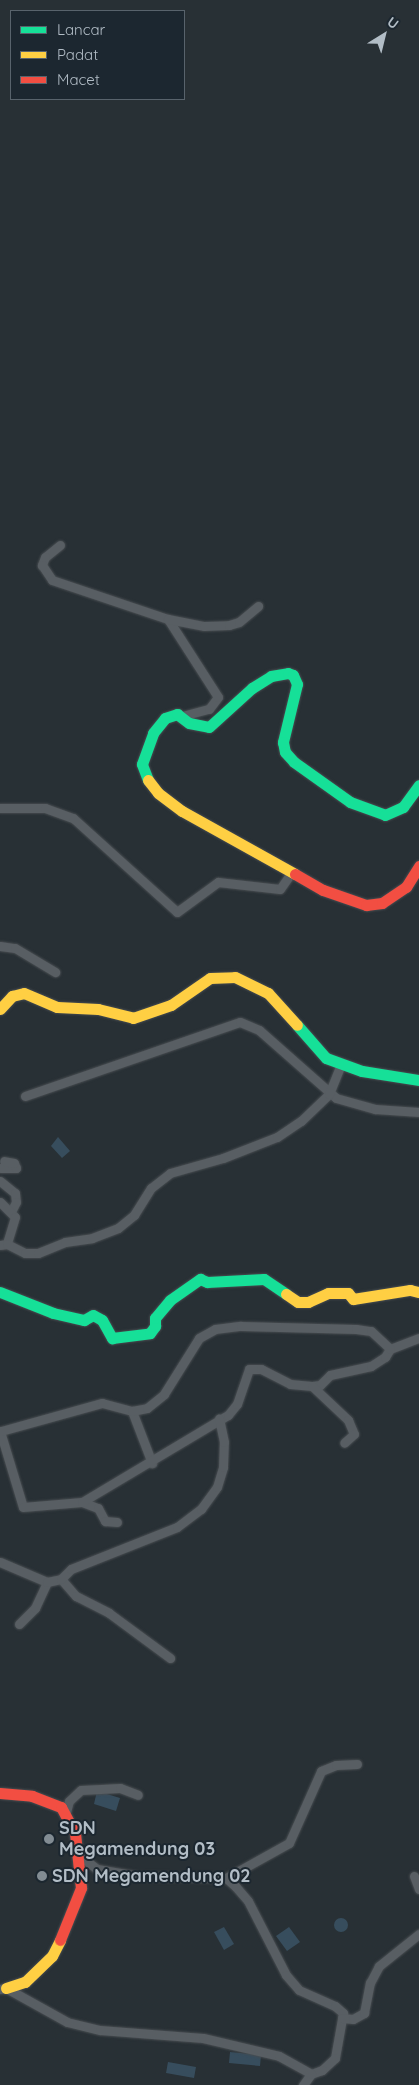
<!DOCTYPE html>
<style>
body{margin:0}
#map{position:relative;width:419px;height:2085px;overflow:hidden;background:#283035;font-family:Quicksand,sans-serif}
div>[style]{position:absolute}
.water>*{inset:0;background:#374d5d}
.round{border-radius:50%}
.roads{filter:drop-shadow(0 0 1px #474c50) drop-shadow(0 0 1px #474c50)}
.street>*{height:9px;margin:-4.5px;padding:0 4.5px;transform-origin:4.5px;border-radius:4.5px;background:#585e63}
.fast>*{height:11px;margin:-5.5px;padding:0 5.5px;transform-origin:5.5px;border-radius:5.5px;background:#16e098}
.slow>*{height:11px;margin:-5.5px;padding:0 5.5px;transform-origin:5.5px;border-radius:5.5px;background:#ffcf43}
.jam>*{height:11px;margin:-5.5px;padding:0 5.5px;transform-origin:5.5px;border-radius:5.5px;background:#f24e42}
.dots>*{width:14px;height:14px;translate:-50% -50%;box-sizing:border-box;border:2px solid #1c2730;border-radius:50%}
span{translate:-50% -50%;white-space:nowrap;text-align:center;line-height:1.15;-webkit-text-stroke:4px #1c2730;paint-order:stroke}
.poi-label{font-size:18px;color:#b2bdc6;font-weight:700}
.left{translate:0 -50%;text-align:left}
.legend{position:absolute;left:10px;top:10px;width:175px;height:90px;box-sizing:border-box;background:#1c2730;border:1px solid #58636c;margin:0;padding:6px 9px;list-style:none;font-size:15px;color:#b2bdc6}
.legend li{display:flex;align-items:center;gap:10px;height:25px}
.legend b{width:25px;border:1px solid #58636c}
.north{position:absolute;left:359px;top:10px;width:50px;height:50px;-webkit-text-stroke:4px #1c2730;paint-order:stroke;rotate:36deg;font-size:14px;font-weight:700;line-height:20px;text-align:center;color:#b2bdc6}
.north::after{content:'';display:block;margin:auto;width:18px;height:22px;background:#b2bdc6;clip-path:polygon(50% 0,100% 100%,50% 72%,0 100%)}
</style>
<div id="map">
<div class="water">
<i style="clip-path:polygon(58px 1137px,70px 1151px,62px 1158px,51px 1146px)"></i>
<i style="clip-path:polygon(97px 1791px,120px 1798px,116px 1811px,94px 1804px)"></i>
<i class="round" style="left:334px;top:1918px;width:14px;height:14px"></i>
<i style="clip-path:polygon(224px 1927px,234px 1944px,224px 1950px,214px 1932px)"></i>
<i style="clip-path:polygon(289px 1927px,300px 1942px,287px 1951px,276px 1936px)"></i>
<i style="clip-path:polygon(230px 2052px,261px 2055px,260px 2066px,229px 2063px)"></i>
<i style="clip-path:polygon(168px 2062px,196px 2067px,194px 2078px,166px 2073px)"></i>
</div>
<div class="roads">
<div class="street">
<i style="left:60px;top:545px;width:19px;rotate:141deg"></i>
<i style="left:45px;top:557px;width:9px;rotate:111deg"></i>
<i style="left:42px;top:565px;width:18px;rotate:56deg"></i>
<i style="left:52px;top:580px;width:122px;rotate:18.6deg"></i>
<i style="left:182px;top:716px;width:28px;rotate:-15deg"></i>
<i style="left:209px;top:709px;width:15px;rotate:-53deg"></i>
<i style="left:218px;top:697px;width:93px;rotate:-122.7deg"></i>
<i style="left:168px;top:619px;width:37px;rotate:11deg"></i>
<i style="left:204px;top:626px;width:25px;rotate:-2deg"></i>
<i style="left:229px;top:625px;width:10px;rotate:-17deg"></i>
<i style="left:239px;top:622px;width:25px;rotate:-40deg"></i>
<i style="left:0;top:808px;width:45px"></i>
<i style="left:45px;top:808px;width:30px;rotate:20deg"></i>
<i style="left:73px;top:818px;width:140px;rotate:42.1deg"></i>
<i style="left:177px;top:912px;width:51px;rotate:-36.2deg"></i>
<i style="left:218px;top:882px;width:62px;rotate:6.4deg"></i>
<i style="left:280px;top:889px;width:19px;rotate:-55deg"></i>
<i style="left:0;top:946px;width:15px;rotate:8deg"></i>
<i style="left:15px;top:948px;width:47px;rotate:31deg"></i>
<i style="left:25px;top:1096px;width:227px;rotate:-19deg"></i>
<i style="left:240px;top:1022px;width:21px;rotate:23deg"></i>
<i style="left:259px;top:1030px;width:103px;rotate:41.4deg"></i>
<i style="left:336px;top:1098px;width:41px;rotate:15.8deg"></i>
<i style="left:375px;top:1109px;width:44px;rotate:3.9deg"></i>
<i style="left:0;top:1168px;width:16px"></i>
<i style="left:16px;top:1168px;width:5px;rotate:-112deg"></i>
<i style="left:14px;top:1163px;width:10px;rotate:-169deg"></i>
<i style="left:0;top:1181px;width:19px;rotate:39deg"></i>
<i style="left:15px;top:1193px;width:9px;rotate:84deg"></i>
<i style="left:16px;top:1202px;width:9px;rotate:117deg"></i>
<i style="left:0;top:1202px;width:21px;rotate:45deg"></i>
<i style="left:15px;top:1217px;width:28px;rotate:107deg"></i>
<i style="left:7px;top:1244px;width:7px;rotate:172deg"></i>
<i style="left:7px;top:1244px;width:20px;rotate:27deg"></i>
<i style="left:25px;top:1253px;width:13px"></i>
<i style="left:38px;top:1253px;width:29px;rotate:-22deg"></i>
<i style="left:65px;top:1242px;width:27px;rotate:-8deg"></i>
<i style="left:92px;top:1238px;width:28px;rotate:-21deg"></i>
<i style="left:118px;top:1228px;width:21px;rotate:-39deg"></i>
<i style="left:134px;top:1215px;width:32px;rotate:-58deg"></i>
<i style="left:151px;top:1188px;width:24px;rotate:-38deg"></i>
<i style="left:170px;top:1173px;width:55px;rotate:-15.8deg"></i>
<i style="left:223px;top:1158px;width:58px;rotate:-21.3deg"></i>
<i style="left:277px;top:1137px;width:29px;rotate:-34deg"></i>
<i style="left:301px;top:1121px;width:39px;rotate:-44deg"></i>
<i style="left:329px;top:1094px;width:31px;rotate:-68deg"></i>
<i style="left:312px;top:1386px;width:8px;rotate:-7deg"></i>
<i style="left:320px;top:1385px;width:14px;rotate:-45deg"></i>
<i style="left:330px;top:1375px;width:42px;rotate:-12.4deg"></i>
<i style="left:371px;top:1366px;width:17px;rotate:-33deg"></i>
<i style="left:385px;top:1357px;width:9px;rotate:-58deg"></i>
<i style="left:390px;top:1349px;width:31px;rotate:-21deg"></i>
<i style="left:132px;top:1411px;width:56px;rotate:69deg"></i>
<i style="left:0;top:1431px;width:79px;rotate:73.2deg"></i>
<i style="left:23px;top:1507px;width:59px;rotate:-4.8deg"></i>
<i style="left:82px;top:1502px;width:17px;rotate:21deg"></i>
<i style="left:98px;top:1508px;width:15px;rotate:62deg"></i>
<i style="left:105px;top:1521px;width:12px;rotate:5deg"></i>
<i style="left:1px;top:1431px;width:105px;rotate:-15.5deg"></i>
<i style="left:102px;top:1403px;width:31px;rotate:15deg"></i>
<i style="left:132px;top:1411px;width:15px;rotate:-11deg"></i>
<i style="left:147px;top:1408px;width:22px;rotate:-39deg"></i>
<i style="left:164px;top:1394px;width:66px;rotate:-58deg"></i>
<i style="left:199px;top:1338px;width:18px;rotate:-29deg"></i>
<i style="left:215px;top:1329px;width:26px;rotate:-7deg"></i>
<i style="left:241px;top:1326px;width:115px;rotate:1.5deg"></i>
<i style="left:356px;top:1329px;width:15px;rotate:8deg"></i>
<i style="left:371px;top:1331px;width:26px;rotate:43deg"></i>
<i style="left:82px;top:1502px;width:170px;rotate:-30.8deg"></i>
<i style="left:228px;top:1415px;width:14px;rotate:-51deg"></i>
<i style="left:237px;top:1404px;width:37px;rotate:-71deg"></i>
<i style="left:249px;top:1369px;width:12px"></i>
<i style="left:261px;top:1369px;width:33px;rotate:27deg"></i>
<i style="left:290px;top:1384px;width:22px;rotate:5deg"></i>
<i style="left:312px;top:1386px;width:50px;rotate:43.4deg"></i>
<i style="left:348px;top:1420px;width:15px;rotate:67deg"></i>
<i style="left:354px;top:1434px;width:13px;rotate:138deg"></i>
<i style="left:0;top:1562px;width:51px;rotate:23.1deg"></i>
<i style="left:61px;top:1579px;width:23px;rotate:49deg"></i>
<i style="left:76px;top:1596px;width:37px;rotate:27deg"></i>
<i style="left:109px;top:1613px;width:76px;rotate:36.4deg"></i>
<i style="left:19px;top:1624px;width:23px;rotate:-45deg"></i>
<i style="left:35px;top:1608px;width:29px;rotate:-65deg"></i>
<i style="left:47px;top:1582px;width:14px;rotate:-12deg"></i>
<i style="left:61px;top:1579px;width:14px;rotate:-45deg"></i>
<i style="left:71px;top:1569px;width:114px;rotate:-21.6deg"></i>
<i style="left:177px;top:1527px;width:30px;rotate:-37deg"></i>
<i style="left:201px;top:1509px;width:27px;rotate:-54deg"></i>
<i style="left:217px;top:1487px;width:21px;rotate:-73deg"></i>
<i style="left:223px;top:1467px;width:25px;rotate:-88deg"></i>
<i style="left:224px;top:1442px;width:24px;rotate:-102deg"></i>
<i style="left:66px;top:1812px;width:11px;rotate:-75deg"></i>
<i style="left:69px;top:1801px;width:16px;rotate:-43deg"></i>
<i style="left:81px;top:1790px;width:39px;rotate:-3deg"></i>
<i style="left:120px;top:1788px;width:19px;rotate:21deg"></i>
<i style="left:79px;top:1855px;width:23px;rotate:38deg"></i>
<i style="left:97px;top:1869px;width:43px;rotate:9.5deg"></i>
<i style="left:139px;top:1876px;width:87px;rotate:1.3deg"></i>
<i style="left:226px;top:1878px;width:13px;rotate:42deg"></i>
<i style="left:236px;top:1887px;width:18px;rotate:49deg"></i>
<i style="left:248px;top:1901px;width:83px;rotate:62.8deg"></i>
<i style="left:286px;top:1975px;width:20px;rotate:49deg"></i>
<i style="left:299px;top:1990px;width:39px;rotate:24deg"></i>
<i style="left:335px;top:2006px;width:11px;rotate:41deg"></i>
<i style="left:343px;top:2013px;width:46px;rotate:100.1deg"></i>
<i style="left:335px;top:2058px;width:18px;rotate:137deg"></i>
<i style="left:322px;top:2070px;width:12px;rotate:160deg"></i>
<i style="left:311px;top:2074px;width:14px;rotate:126deg"></i>
<i style="left:414px;top:1876px;width:14px;rotate:69deg"></i>
<i style="left:226px;top:1878px;width:72px;rotate:-29.1deg"></i>
<i style="left:289px;top:1843px;width:79px;rotate:-66deg"></i>
<i style="left:321px;top:1771px;width:16px;rotate:-22deg"></i>
<i style="left:336px;top:1765px;width:21px;rotate:-3deg"></i>
<i style="left:0;top:1989px;width:6px;rotate:-9deg"></i>
<i style="left:6px;top:1988px;width:70px;rotate:29.1deg"></i>
<i style="left:67px;top:2022px;width:34px;rotate:14deg"></i>
<i style="left:100px;top:2030px;width:103px;rotate:4.4deg"></i>
<i style="left:203px;top:2038px;width:78px;rotate:13.3deg"></i>
<i style="left:279px;top:2056px;width:37px;rotate:29deg"></i>
<i style="left:342px;top:2018px;width:11px;rotate:5deg"></i>
<i style="left:353px;top:2019px;width:13px;rotate:-29deg"></i>
<i style="left:364px;top:2013px;width:31px;rotate:-79deg"></i>
<i style="left:370px;top:1983px;width:19px;rotate:-62deg"></i>
<i style="left:379px;top:1966px;width:51px;rotate:-38.7deg"></i>
</div>
<div class="fast">
<i style="left:148px;top:780px;width:17px;rotate:-111deg"></i>
<i style="left:142px;top:764px;width:33px;rotate:-70deg"></i>
<i style="left:153px;top:733px;width:19px;rotate:-51deg"></i>
<i style="left:165px;top:718px;width:13px;rotate:-18deg"></i>
<i style="left:177px;top:714px;width:15px;rotate:37deg"></i>
<i style="left:189px;top:723px;width:20px;rotate:11deg"></i>
<i style="left:209px;top:727px;width:58px;rotate:-42.2deg"></i>
<i style="left:252px;top:688px;width:22px;rotate:-32deg"></i>
<i style="left:271px;top:676px;width:17px;rotate:-10deg"></i>
<i style="left:288px;top:673px;width:5px;rotate:22deg"></i>
<i style="left:293px;top:675px;width:10px;rotate:66deg"></i>
<i style="left:297px;top:684px;width:60px;rotate:103.6deg"></i>
<i style="left:283px;top:742px;width:10px;rotate:79deg"></i>
<i style="left:285px;top:752px;width:13px;rotate:48deg"></i>
<i style="left:294px;top:762px;width:69px;rotate:35.5deg"></i>
<i style="left:350px;top:802px;width:37px;rotate:20deg"></i>
<i style="left:385px;top:815px;width:20px;rotate:-24deg"></i>
<i style="left:403px;top:807px;width:27px;rotate:-54deg"></i>
<i style="left:297px;top:1025px;width:44px;rotate:48.7deg"></i>
<i style="left:326px;top:1058px;width:38px;rotate:20deg"></i>
<i style="left:362px;top:1071px;width:58px;rotate:9deg"></i>
<i style="left:0;top:1292px;width:57px;rotate:21.6deg"></i>
<i style="left:53px;top:1313px;width:32px;rotate:13deg"></i>
<i style="left:84px;top:1320px;width:10px;rotate:-29deg"></i>
<i style="left:93px;top:1315px;width:10px;rotate:29deg"></i>
<i style="left:102px;top:1320px;width:21px;rotate:61deg"></i>
<i style="left:112px;top:1338px;width:38px;rotate:-7deg"></i>
<i style="left:150px;top:1333px;width:9px;rotate:-54deg"></i>
<i style="left:155px;top:1326px;width:8px;rotate:-90deg"></i>
<i style="left:155px;top:1318px;width:23px;rotate:-50deg"></i>
<i style="left:170px;top:1300px;width:37px;rotate:-35deg"></i>
<i style="left:200px;top:1279px;width:8px;rotate:23deg"></i>
<i style="left:207px;top:1282px;width:57px;rotate:-3deg"></i>
<i style="left:264px;top:1279px;width:27px;rotate:34deg"></i>
</div>
<div class="slow">
<i style="left:148px;top:780px;width:16px;rotate:52deg"></i>
<i style="left:158px;top:793px;width:30px;rotate:37deg"></i>
<i style="left:182px;top:811px;width:129px;rotate:29.1deg"></i>
<i style="left:0;top:1009px;width:18px;rotate:-47deg"></i>
<i style="left:12px;top:996px;width:12px;rotate:-14deg"></i>
<i style="left:24px;top:993px;width:36px;rotate:23deg"></i>
<i style="left:57px;top:1007px;width:41px;rotate:2.8deg"></i>
<i style="left:98px;top:1009px;width:36px;rotate:14deg"></i>
<i style="left:133px;top:1018px;width:40px;rotate:-18.9deg"></i>
<i style="left:171px;top:1005px;width:47px;rotate:-34.7deg"></i>
<i style="left:210px;top:978px;width:25px;rotate:-2deg"></i>
<i style="left:235px;top:977px;width:37px;rotate:26deg"></i>
<i style="left:268px;top:993px;width:43px;rotate:47.8deg"></i>
<i style="left:286px;top:1294px;width:14px;rotate:34deg"></i>
<i style="left:298px;top:1302px;width:10px"></i>
<i style="left:308px;top:1302px;width:22px;rotate:-24deg"></i>
<i style="left:328px;top:1293px;width:20px"></i>
<i style="left:348px;top:1293px;width:8px;rotate:50deg"></i>
<i style="left:353px;top:1299px;width:58px;rotate:-9deg"></i>
<i style="left:410px;top:1290px;width:9px;rotate:13deg"></i>
<i style="left:6px;top:1988px;width:20px;rotate:-18deg"></i>
<i style="left:25px;top:1982px;width:37px;rotate:-44deg"></i>
<i style="left:52px;top:1956px;width:18px;rotate:-63deg"></i>
</div>
<div class="jam">
<i style="left:295px;top:874px;width:32px;rotate:30deg"></i>
<i style="left:323px;top:890px;width:46px;rotate:19.2deg"></i>
<i style="left:366px;top:905px;width:16px;rotate:-7deg"></i>
<i style="left:382px;top:903px;width:29px;rotate:-34deg"></i>
<i style="left:406px;top:887px;width:25px;rotate:-58deg"></i>
<i style="left:0;top:1793px;width:32px;rotate:5deg"></i>
<i style="left:32px;top:1796px;width:31px;rotate:21deg"></i>
<i style="left:61px;top:1807px;width:30px;rotate:62deg"></i>
<i style="left:75px;top:1833px;width:55px;rotate:83.8deg"></i>
<i style="left:81px;top:1888px;width:56px;rotate:112deg"></i>
</div>
</div>
<div class="dots">
<i style="left:49px;top:1839px;background:#828c93"></i>
<i style="left:42px;top:1876px;background:#828c93"></i>
</div>
<div class="poi-label">
<span class="left" style="left:59px;top:1839px">SDN<br>Megamendung 03</span>
<span class="left" style="left:52px;top:1876px">SDN Megamendung 02</span>
</div>
<ul class="legend">
<li><b style="height:6px;background:#16e098"></b>Lancar</li>
<li><b style="height:6px;background:#ffcf43"></b>Padat</li>
<li><b style="height:6px;background:#f24e42"></b>Macet</li>
</ul>
<div class="north">U</div>
</div>
